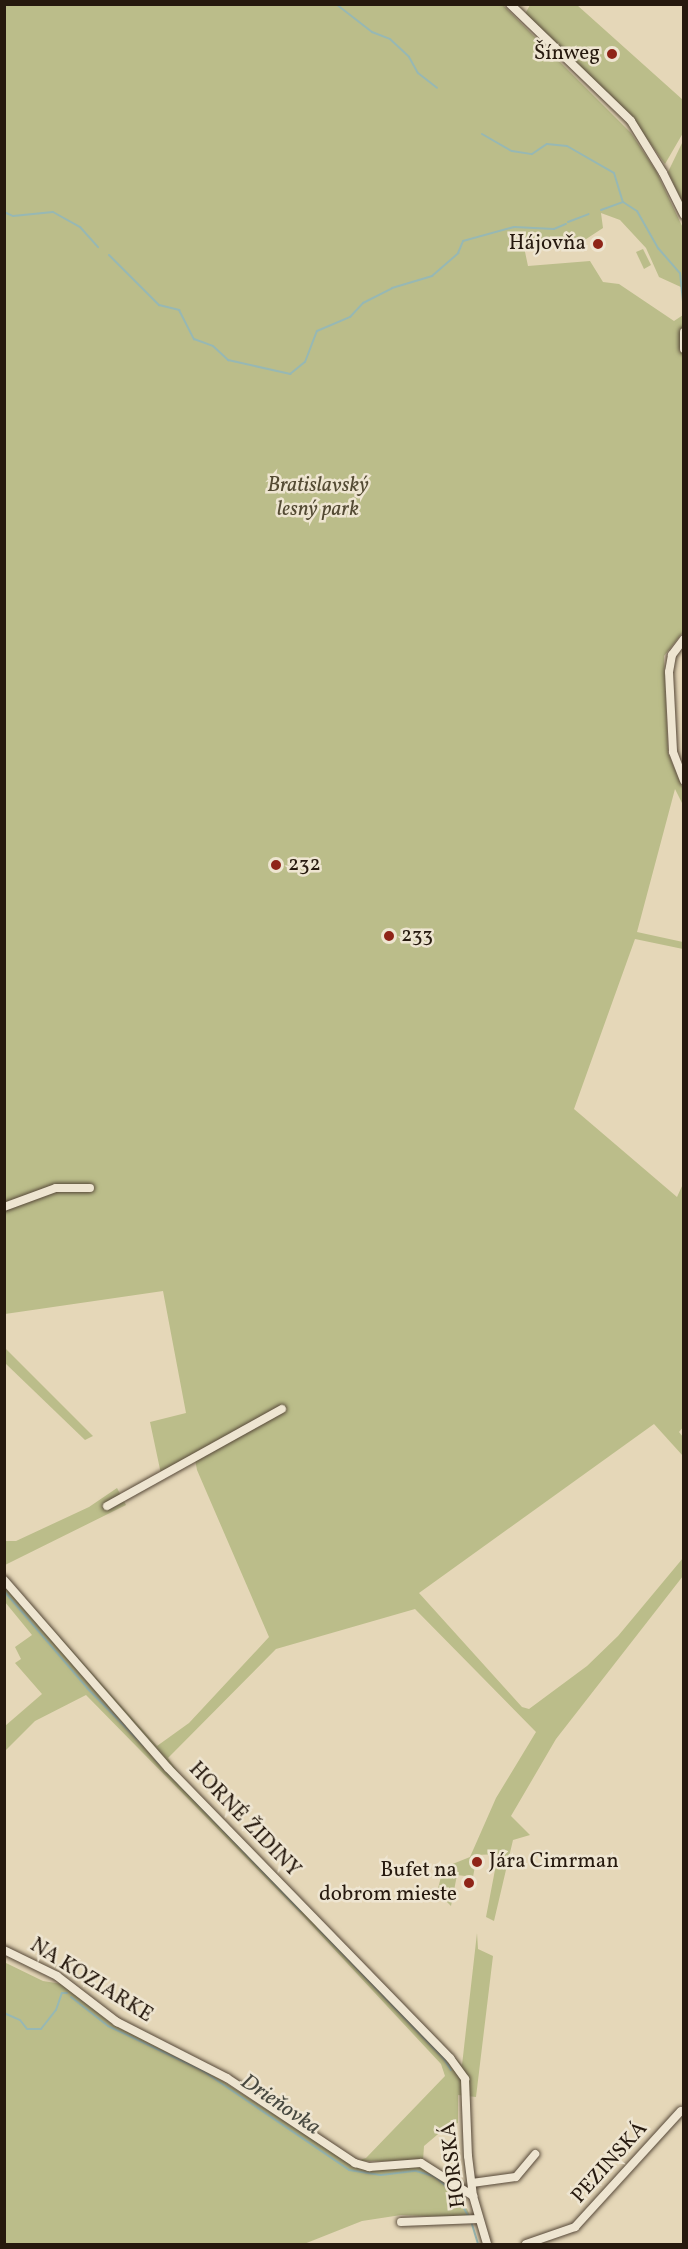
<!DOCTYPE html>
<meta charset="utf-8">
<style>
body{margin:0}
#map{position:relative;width:688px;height:2249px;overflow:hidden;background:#e5d7b8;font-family:Vollkorn,serif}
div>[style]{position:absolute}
.green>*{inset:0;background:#bbbd8a}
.stream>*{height:2px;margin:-1px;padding:0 1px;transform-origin:1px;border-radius:1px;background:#97b8b4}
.roads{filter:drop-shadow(0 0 2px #564838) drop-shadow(0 0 2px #564838)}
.street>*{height:8px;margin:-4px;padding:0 4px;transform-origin:4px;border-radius:4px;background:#eee5d1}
.dots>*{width:16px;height:16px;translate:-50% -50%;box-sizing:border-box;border:3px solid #eee5d1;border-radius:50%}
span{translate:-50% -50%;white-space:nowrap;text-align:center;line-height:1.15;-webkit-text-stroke:5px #eee5d1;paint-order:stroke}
.poi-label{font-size:21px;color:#26190e}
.right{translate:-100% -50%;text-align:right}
.left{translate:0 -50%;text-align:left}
.park-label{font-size:21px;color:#534a33;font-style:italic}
.street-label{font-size:21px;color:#26190e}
.water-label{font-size:22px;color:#484940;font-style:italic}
.frame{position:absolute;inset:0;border:6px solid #26190e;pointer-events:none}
</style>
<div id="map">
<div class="green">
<i style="clip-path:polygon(5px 5px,503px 5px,631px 133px,656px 171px,683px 228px,683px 288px,659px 277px,646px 248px,620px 220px,601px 213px,603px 228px,577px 245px,563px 237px,524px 247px,528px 266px,590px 261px,603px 282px,619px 284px,674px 321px,683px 315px,683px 632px,664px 656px,668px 753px,683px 789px,683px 805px,675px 789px,637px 932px,683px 942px,683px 949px,635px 939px,574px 1109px,677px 1197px,683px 1184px,684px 1426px,679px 1432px,683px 1437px,683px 1456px,654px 1424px,419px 1593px,522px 1707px,529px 1709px,587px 1666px,618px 1636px,683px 1558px,683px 1576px,556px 1739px,511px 1816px,530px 1835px,513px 1840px,494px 1921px,486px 1917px,498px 1854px,477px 1855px,473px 1877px,457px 1875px,451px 1906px,437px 1892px,441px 1877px,450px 1865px,470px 1857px,496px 1798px,536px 1732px,415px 1609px,276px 1649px,168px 1758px,181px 1776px,462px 2065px,477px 1933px,478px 1949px,493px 1956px,476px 2097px,458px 2095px,458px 2123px,444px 2129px,424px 2146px,423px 2161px,356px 2161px,366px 2158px,445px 2076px,441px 2064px,305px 1918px,86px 1695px,35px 1721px,5px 1751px,5px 1726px,42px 1694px,15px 1663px,21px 1659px,15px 1647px,32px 1635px,5px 1602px,4px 1574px,157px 1746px,189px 1723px,269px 1637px,197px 1470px,194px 1454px,161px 1474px,150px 1422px,186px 1413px,163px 1291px,5px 1314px)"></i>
<i style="clip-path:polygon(530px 5px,577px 5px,683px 100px,683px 133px,665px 164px,633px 119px,525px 14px)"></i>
<i style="clip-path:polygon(683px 141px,683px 204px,668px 172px)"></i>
<i style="clip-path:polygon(643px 249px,651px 265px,644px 269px,636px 252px)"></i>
<i style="clip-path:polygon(4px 1348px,5px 1348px,93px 1436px,85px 1440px,5px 1363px)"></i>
<i style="clip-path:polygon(117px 1488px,126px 1505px,5px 1565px,5px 1541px,16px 1541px,89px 1507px)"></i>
<i style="clip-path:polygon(4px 1962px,43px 1981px,62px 1984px,113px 2025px,196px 2064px,354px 2166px,420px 2166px,459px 2190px,471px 2218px,401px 2215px,362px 2221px,304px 2244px,5px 2244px)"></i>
</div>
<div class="stream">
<i style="left:336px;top:4px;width:46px;rotate:37.9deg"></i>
<i style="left:372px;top:32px;width:19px;rotate:21deg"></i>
<i style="left:390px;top:39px;width:26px;rotate:43deg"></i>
<i style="left:409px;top:57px;width:18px;rotate:61deg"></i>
<i style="left:418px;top:73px;width:24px;rotate:38deg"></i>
<i style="left:482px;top:134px;width:34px;rotate:30deg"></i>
<i style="left:512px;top:151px;width:20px;rotate:9deg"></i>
<i style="left:532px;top:154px;width:18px;rotate:-34deg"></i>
<i style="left:547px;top:144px;width:20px;rotate:6deg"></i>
<i style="left:567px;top:146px;width:54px;rotate:29.9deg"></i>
<i style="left:614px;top:173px;width:30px;rotate:73deg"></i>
<i style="left:623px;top:202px;width:17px;rotate:33deg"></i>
<i style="left:637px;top:211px;width:43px;rotate:60.4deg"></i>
<i style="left:658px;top:248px;width:33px;rotate:49deg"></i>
<i style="left:680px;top:273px;width:37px;rotate:84deg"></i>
<i style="left:601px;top:210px;width:23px;rotate:-20deg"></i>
<i style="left:4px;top:212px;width:10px;rotate:24deg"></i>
<i style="left:13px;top:216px;width:40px;rotate:-5.7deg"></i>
<i style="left:53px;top:212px;width:31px;rotate:29deg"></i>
<i style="left:80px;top:227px;width:27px;rotate:48deg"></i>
<i style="left:568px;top:222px;width:22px;rotate:-21deg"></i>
<i style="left:109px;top:255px;width:71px;rotate:45deg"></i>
<i style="left:159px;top:305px;width:21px;rotate:14deg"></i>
<i style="left:179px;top:310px;width:33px;rotate:63deg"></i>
<i style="left:194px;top:339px;width:20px;rotate:20deg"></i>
<i style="left:213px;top:346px;width:21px;rotate:43deg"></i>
<i style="left:228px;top:360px;width:64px;rotate:12.7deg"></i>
<i style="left:290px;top:374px;width:19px;rotate:-39deg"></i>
<i style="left:305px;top:362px;width:33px;rotate:-69deg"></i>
<i style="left:317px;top:331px;width:36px;rotate:-23deg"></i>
<i style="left:350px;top:317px;width:19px;rotate:-47deg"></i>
<i style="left:363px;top:303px;width:33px;rotate:-27deg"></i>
<i style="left:392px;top:288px;width:42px;rotate:-16.7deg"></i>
<i style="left:432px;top:276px;width:35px;rotate:-41deg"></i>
<i style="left:458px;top:253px;width:13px;rotate:-67deg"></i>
<i style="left:463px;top:241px;width:53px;rotate:-15.4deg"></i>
<i style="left:514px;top:227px;width:40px;rotate:2.9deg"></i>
<i style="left:554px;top:229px;width:13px;rotate:-23deg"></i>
<i style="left:4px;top:1591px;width:128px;rotate:49.4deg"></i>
<i style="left:87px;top:1688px;width:80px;rotate:45.5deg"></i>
<i style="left:156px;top:1760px;width:209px;rotate:46.2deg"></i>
<i style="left:318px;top:1928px;width:182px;rotate:46.1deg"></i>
<i style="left:444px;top:2059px;width:13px;rotate:58deg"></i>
<i style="left:71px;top:1997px;width:47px;rotate:38.1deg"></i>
<i style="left:108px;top:2026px;width:105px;rotate:25.3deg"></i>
<i style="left:203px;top:2071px;width:176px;rotate:34.1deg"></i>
<i style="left:349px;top:2170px;width:32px;rotate:9deg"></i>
<i style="left:381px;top:2175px;width:35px;rotate:-7deg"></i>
<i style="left:416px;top:2171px;width:19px;rotate:16deg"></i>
<i style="left:434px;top:2176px;width:30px;rotate:40deg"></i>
<i style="left:457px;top:2195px;width:26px;rotate:62deg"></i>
<i style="left:4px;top:2013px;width:17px;rotate:24deg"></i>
<i style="left:20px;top:2020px;width:11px;rotate:52deg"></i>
<i style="left:27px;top:2029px;width:14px"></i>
<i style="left:41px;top:2029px;width:24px;rotate:-52deg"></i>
<i style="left:56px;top:2010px;width:18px;rotate:-71deg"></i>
<i style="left:62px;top:1993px;width:5px"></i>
<i style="left:471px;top:2221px;width:24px;rotate:73deg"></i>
</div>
<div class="roads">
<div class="street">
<i style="left:510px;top:4px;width:168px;rotate:44deg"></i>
<i style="left:631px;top:121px;width:61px;rotate:58.4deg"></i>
<i style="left:663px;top:173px;width:47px;rotate:63.4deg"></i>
<i style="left:684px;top:332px;width:17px;rotate:90deg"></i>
<i style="left:684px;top:639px;width:20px;rotate:127deg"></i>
<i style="left:672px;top:655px;width:17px;rotate:100deg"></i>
<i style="left:669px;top:672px;width:80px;rotate:87.1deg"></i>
<i style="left:673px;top:752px;width:31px;rotate:69deg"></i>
<i style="left:4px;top:1207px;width:55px;rotate:-20.1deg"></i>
<i style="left:56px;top:1188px;width:34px"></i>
<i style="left:107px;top:1506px;width:200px;rotate:-29deg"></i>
<i style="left:4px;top:1580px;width:249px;rotate:48.9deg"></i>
<i style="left:168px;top:1768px;width:405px;rotate:45.8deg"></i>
<i style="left:450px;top:2058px;width:26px;rotate:54deg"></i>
<i style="left:465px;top:2079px;width:77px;rotate:87.8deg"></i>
<i style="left:468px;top:2156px;width:40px;rotate:82.9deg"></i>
<i style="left:473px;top:2196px;width:50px;rotate:73.7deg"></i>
<i style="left:4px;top:1950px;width:59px;rotate:26.1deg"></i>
<i style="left:57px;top:1976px;width:76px;rotate:37.5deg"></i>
<i style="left:117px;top:2022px;width:123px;rotate:27deg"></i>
<i style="left:227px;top:2078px;width:154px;rotate:33.6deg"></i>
<i style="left:355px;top:2163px;width:15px;rotate:16deg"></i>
<i style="left:369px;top:2167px;width:52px;rotate:-4.4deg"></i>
<i style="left:421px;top:2163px;width:62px;rotate:32.4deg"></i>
<i style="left:472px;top:2183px;width:44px;rotate:-7.8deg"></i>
<i style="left:516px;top:2177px;width:30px;rotate:-50deg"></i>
<i style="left:401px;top:2222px;width:78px;rotate:-2.2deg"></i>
<i style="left:526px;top:2244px;width:52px;rotate:-19.1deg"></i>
<i style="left:575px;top:2227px;width:157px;rotate:-47.6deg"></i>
</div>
</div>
<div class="dots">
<i style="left:612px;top:54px;background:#8f2418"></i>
<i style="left:598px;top:244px;background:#8f2418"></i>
<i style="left:276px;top:865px;background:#8f2418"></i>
<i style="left:389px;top:936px;background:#8f2418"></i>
<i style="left:477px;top:1862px;background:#8f2418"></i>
<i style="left:469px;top:1883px;background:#8f2418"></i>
</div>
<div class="poi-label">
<span class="right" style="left:600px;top:54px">Šínweg</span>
<span class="right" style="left:586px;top:244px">Hájovňa</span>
<span class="left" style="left:288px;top:865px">232</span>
<span class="left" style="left:401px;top:936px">233</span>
<span class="left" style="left:489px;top:1862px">Jára Cimrman</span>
<span class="right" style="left:457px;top:1883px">Bufet na<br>dobrom mieste</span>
</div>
<div class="park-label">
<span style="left:318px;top:498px">Bratislavský<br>lesný park</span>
</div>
<div class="street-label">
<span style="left:244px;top:1820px;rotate:46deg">HORNÉ ŽIDINY</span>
<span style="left:91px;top:1981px;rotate:32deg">NA KOZIARKE</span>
<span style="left:610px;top:2163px;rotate:-48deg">PEZINSKÁ</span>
<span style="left:454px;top:2165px;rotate:-97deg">HORSKÁ</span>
</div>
<div class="water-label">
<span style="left:280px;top:2105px;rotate:34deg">Drieňovka</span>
</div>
<div class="frame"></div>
</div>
